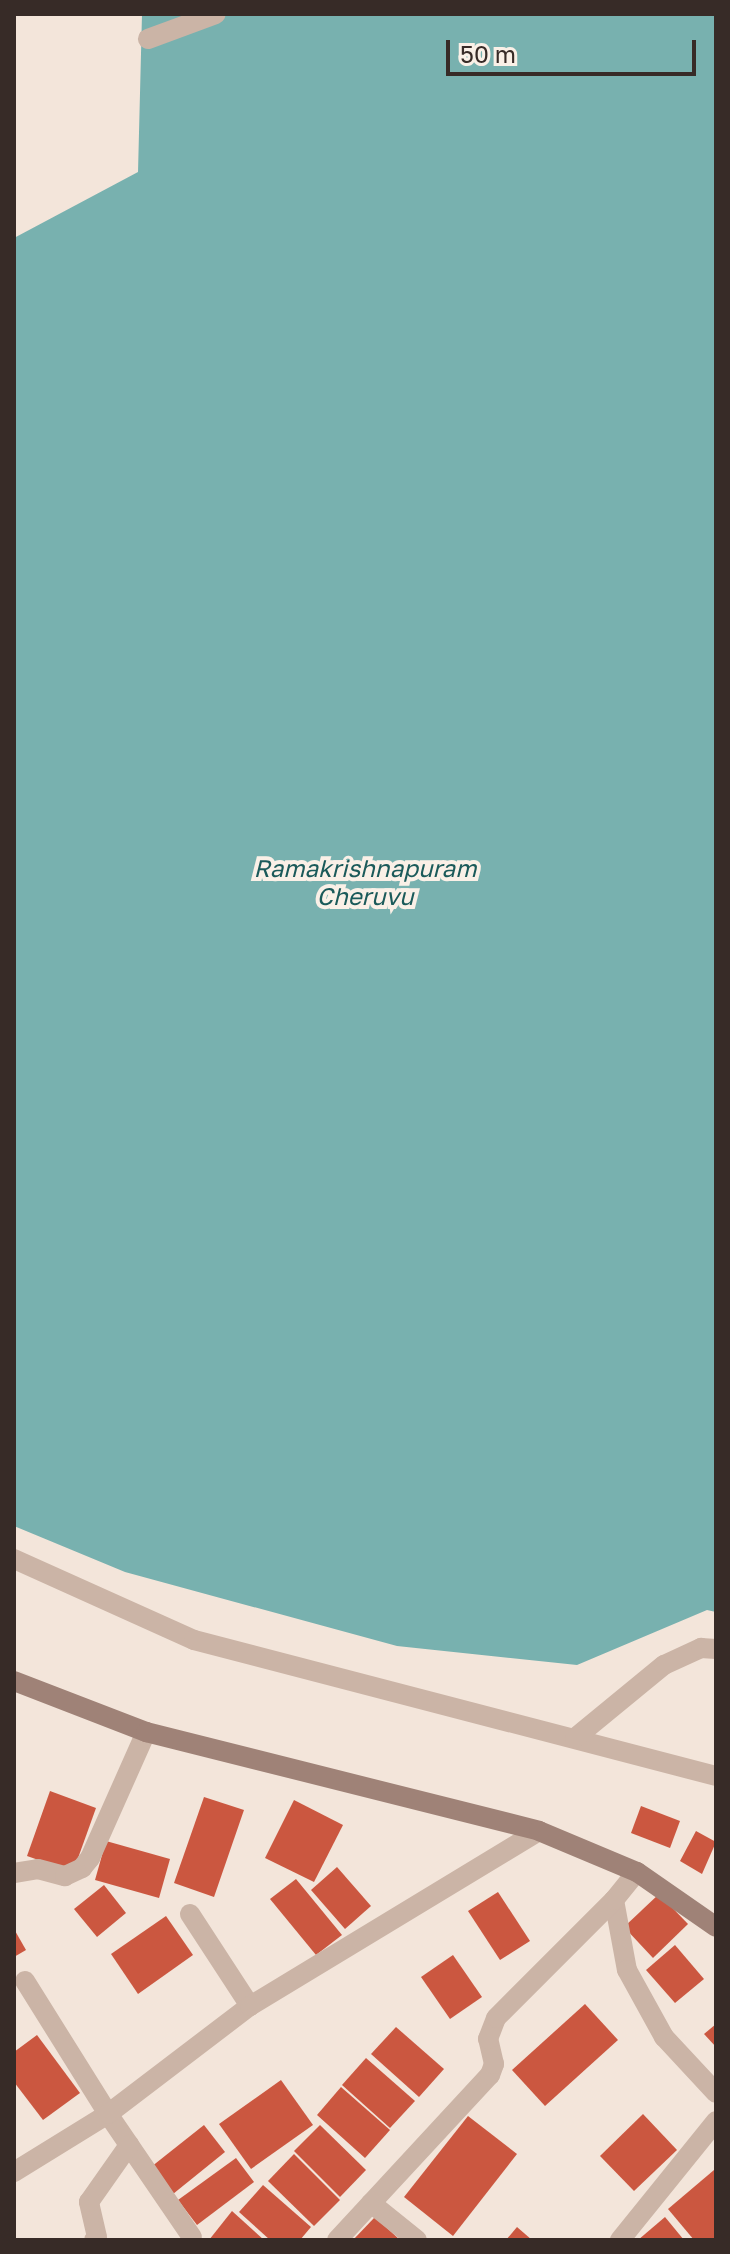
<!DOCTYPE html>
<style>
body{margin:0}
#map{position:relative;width:730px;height:2254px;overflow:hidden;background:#f3e5da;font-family:"Golos Text",sans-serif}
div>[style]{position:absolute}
.water>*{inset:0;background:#78b1af}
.building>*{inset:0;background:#cb5740}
.street>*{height:20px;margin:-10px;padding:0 10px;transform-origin:10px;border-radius:10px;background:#cbb4a6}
.secondary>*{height:20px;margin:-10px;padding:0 10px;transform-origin:10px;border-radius:10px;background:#9f8277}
span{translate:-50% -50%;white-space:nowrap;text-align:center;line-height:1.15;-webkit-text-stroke:8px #faf0e7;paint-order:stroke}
.water-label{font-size:24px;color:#1b5a5a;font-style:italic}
.frame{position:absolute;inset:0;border:16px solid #372b27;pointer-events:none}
.scale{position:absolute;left:446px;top:40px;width:250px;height:36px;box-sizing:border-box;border:4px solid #372b27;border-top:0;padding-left:10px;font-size:24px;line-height:28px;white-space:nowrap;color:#372b27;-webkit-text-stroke:6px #faf0e7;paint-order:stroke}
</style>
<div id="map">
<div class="water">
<i style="clip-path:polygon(142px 14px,716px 14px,716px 1612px,707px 1610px,577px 1665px,397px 1646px,125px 1572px,14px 1526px,14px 238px,138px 172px)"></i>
</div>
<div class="building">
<i style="clip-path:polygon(50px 1791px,96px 1808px,73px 1872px,27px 1856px)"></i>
<i style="clip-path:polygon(204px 1797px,244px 1810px,214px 1897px,174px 1883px)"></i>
<i style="clip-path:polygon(294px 1800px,343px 1825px,314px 1882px,265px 1858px)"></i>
<i style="clip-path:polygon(641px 1806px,680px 1821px,670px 1848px,631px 1833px)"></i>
<i style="clip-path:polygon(696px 1831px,716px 1842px,702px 1874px,680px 1861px)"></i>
<i style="clip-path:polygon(106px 1841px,170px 1859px,159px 1898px,95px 1880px)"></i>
<i style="clip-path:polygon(337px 1867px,371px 1906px,345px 1929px,311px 1890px)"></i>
<i style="clip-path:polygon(296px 1879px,342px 1935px,316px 1955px,270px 1899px)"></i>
<i style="clip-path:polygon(104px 1885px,126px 1913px,97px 1937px,74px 1909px)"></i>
<i style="clip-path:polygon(498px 1892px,530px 1941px,500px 1960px,468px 1911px)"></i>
<i style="clip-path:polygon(659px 1894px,688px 1924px,653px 1958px,624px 1927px)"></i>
<i style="clip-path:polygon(166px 1916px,193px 1955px,138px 1994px,111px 1954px)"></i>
<i style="clip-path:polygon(14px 1929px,26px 1950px,14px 1957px)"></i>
<i style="clip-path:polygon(675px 1945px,704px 1979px,675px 2003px,646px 1970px)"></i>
<i style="clip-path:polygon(453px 1955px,482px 1997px,450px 2019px,421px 1977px)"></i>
<i style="clip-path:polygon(585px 2004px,618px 2040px,545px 2106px,512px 2070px)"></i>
<i style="clip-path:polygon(716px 2024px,716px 2047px,704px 2034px)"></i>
<i style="clip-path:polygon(396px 2027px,444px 2069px,419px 2097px,371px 2054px)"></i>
<i style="clip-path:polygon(37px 2035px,80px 2093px,43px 2120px,14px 2082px,14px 2052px)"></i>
<i style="clip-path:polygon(366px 2058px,415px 2101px,390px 2128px,342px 2085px)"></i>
<i style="clip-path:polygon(281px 2080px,313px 2125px,251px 2169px,219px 2124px)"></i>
<i style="clip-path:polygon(341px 2087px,390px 2130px,365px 2158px,317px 2115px)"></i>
<i style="clip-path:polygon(643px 2114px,677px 2150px,634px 2191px,600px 2156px)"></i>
<i style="clip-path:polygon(468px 2116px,517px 2154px,453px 2236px,404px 2197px)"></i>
<i style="clip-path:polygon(204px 2125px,225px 2152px,173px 2194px,151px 2167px)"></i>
<i style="clip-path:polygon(320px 2125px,366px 2170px,340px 2197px,294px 2151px)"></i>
<i style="clip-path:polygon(294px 2154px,340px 2200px,314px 2226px,268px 2181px)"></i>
<i style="clip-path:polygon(236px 2158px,254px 2182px,197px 2225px,178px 2200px)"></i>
<i style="clip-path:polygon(714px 2170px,716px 2240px,694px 2240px,668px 2209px)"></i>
<i style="clip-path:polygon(263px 2185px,311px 2227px,300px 2240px,270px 2240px,239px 2212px)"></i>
<i style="clip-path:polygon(232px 2211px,264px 2240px,209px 2240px)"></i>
<i style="clip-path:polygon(375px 2217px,400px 2240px,353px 2240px)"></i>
<i style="clip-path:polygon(665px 2217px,684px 2240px,638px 2240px)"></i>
<i style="clip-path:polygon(517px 2227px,532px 2240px,506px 2240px)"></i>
</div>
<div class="street">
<i style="left:148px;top:39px;width:72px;rotate:-20.2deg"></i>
<i style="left:14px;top:1559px;width:197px;rotate:24.2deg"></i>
<i style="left:194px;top:1640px;width:539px;rotate:14.6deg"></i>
<i style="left:575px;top:1738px;width:115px;rotate:-39.4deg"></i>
<i style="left:664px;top:1665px;width:41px;rotate:-24.7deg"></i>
<i style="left:701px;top:1648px;width:15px;rotate:4deg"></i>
<i style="left:14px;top:1873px;width:24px;rotate:-9deg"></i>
<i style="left:38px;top:1869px;width:28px;rotate:15deg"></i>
<i style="left:65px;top:1876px;width:19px;rotate:-25deg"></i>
<i style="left:82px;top:1868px;width:13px;rotate:-51deg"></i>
<i style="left:90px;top:1858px;width:138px;rotate:-66deg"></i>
<i style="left:614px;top:1900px;width:71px;rotate:79.5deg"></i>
<i style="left:627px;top:1970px;width:77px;rotate:61.1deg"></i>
<i style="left:664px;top:2037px;width:76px;rotate:47.1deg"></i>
<i style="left:190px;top:1914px;width:110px;rotate:56.9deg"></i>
<i style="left:25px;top:1981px;width:157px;rotate:58deg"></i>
<i style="left:108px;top:2114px;width:149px;rotate:55.7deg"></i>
<i style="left:14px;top:2172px;width:110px;rotate:-31.7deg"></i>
<i style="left:108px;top:2114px;width:178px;rotate:-37.3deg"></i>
<i style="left:250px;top:2006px;width:338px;rotate:-31.2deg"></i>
<i style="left:371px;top:2203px;width:59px;rotate:38.8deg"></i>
<i style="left:94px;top:2240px;width:4px;rotate:-45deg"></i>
<i style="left:97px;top:2237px;width:36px;rotate:-103deg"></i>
<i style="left:89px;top:2202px;width:70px;rotate:-54.9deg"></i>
<i style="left:337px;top:2240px;width:225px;rotate:-47.2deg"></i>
<i style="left:490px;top:2075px;width:12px;rotate:-70deg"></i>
<i style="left:494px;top:2064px;width:26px;rotate:-103deg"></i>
<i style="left:488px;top:2039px;width:22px;rotate:-69deg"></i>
<i style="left:496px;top:2018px;width:167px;rotate:-45deg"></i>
<i style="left:614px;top:1900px;width:36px;rotate:-51deg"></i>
<i style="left:620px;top:2240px;width:153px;rotate:-51.1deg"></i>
</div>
<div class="secondary">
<i style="left:14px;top:1681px;width:142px;rotate:21.1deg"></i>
<i style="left:146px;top:1732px;width:405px;rotate:14.1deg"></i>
<i style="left:539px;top:1831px;width:106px;rotate:22.7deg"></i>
<i style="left:637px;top:1872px;width:96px;rotate:34.8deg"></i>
</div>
<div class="water-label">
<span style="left:365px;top:882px">Ramakrishnapuram<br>Cheruvu</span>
</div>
<div class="frame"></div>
<div class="scale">50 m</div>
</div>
